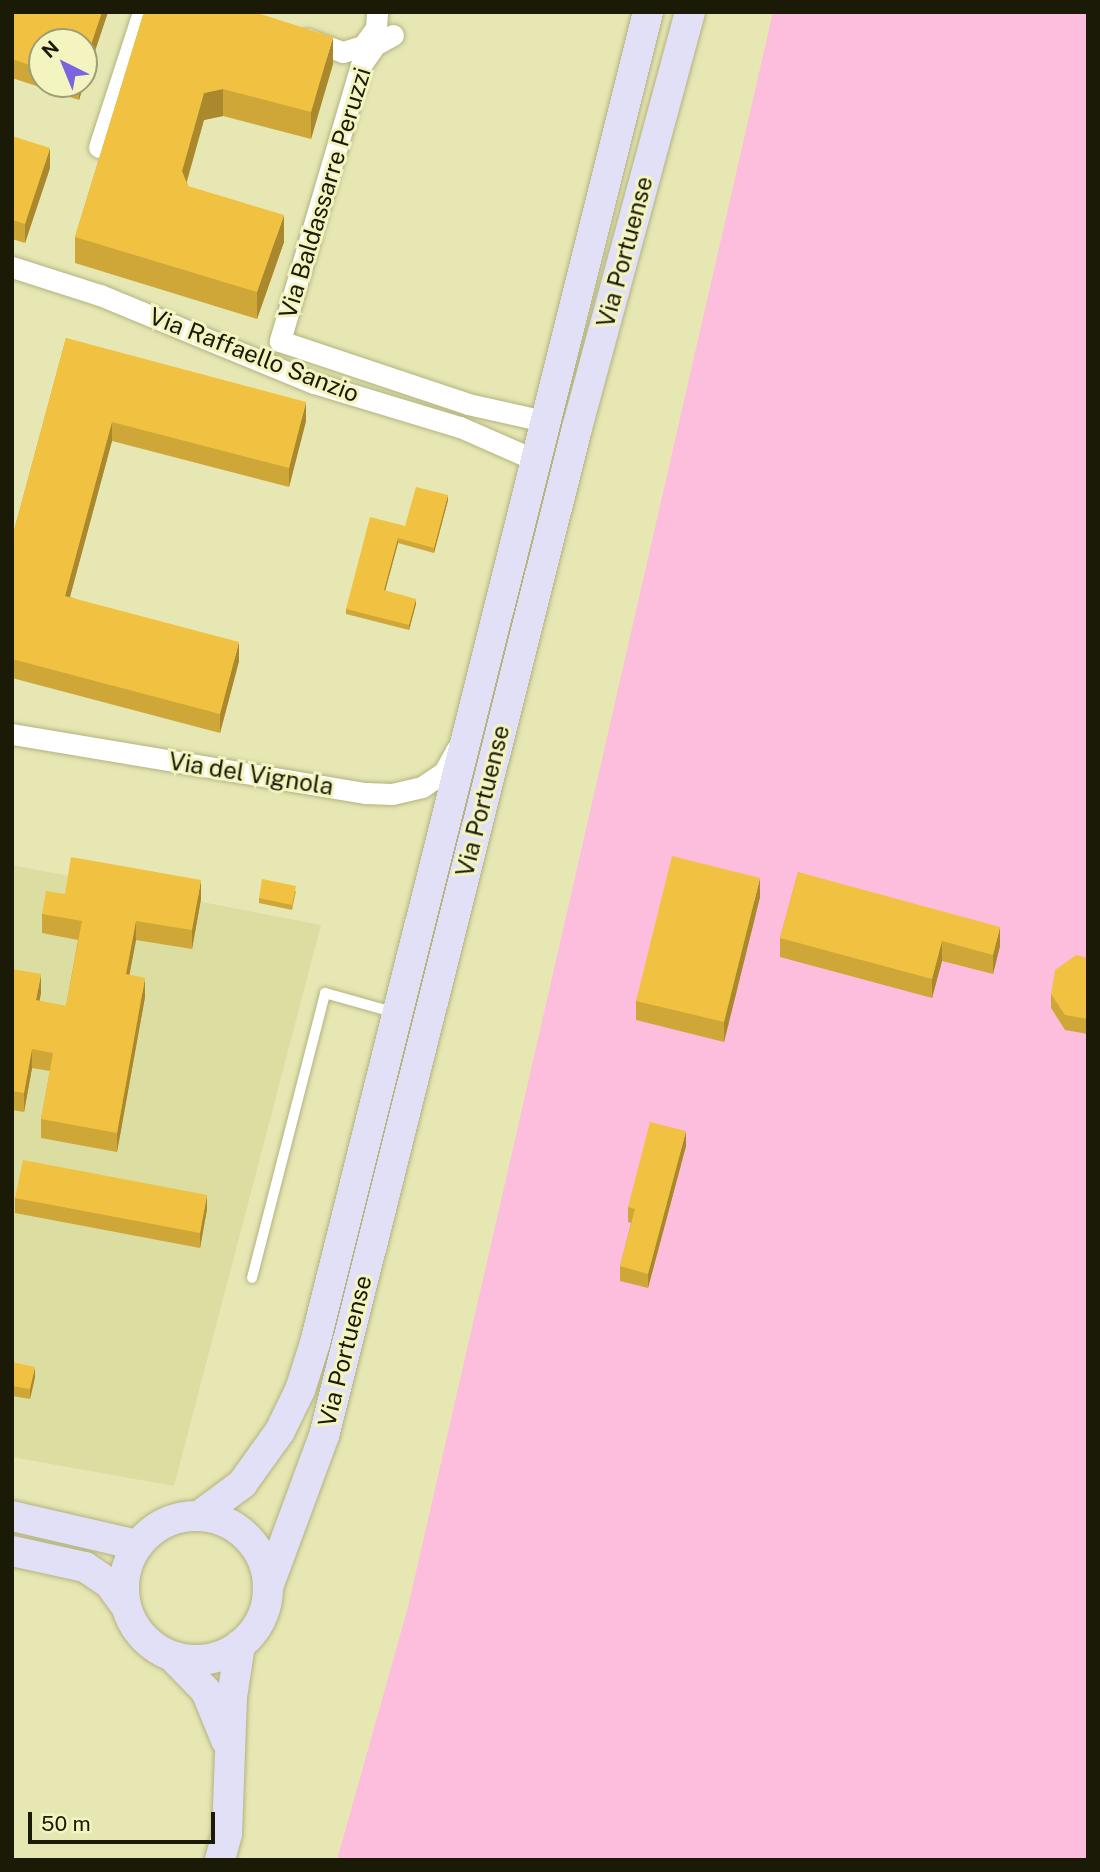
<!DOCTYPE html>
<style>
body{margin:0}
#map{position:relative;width:1100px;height:1872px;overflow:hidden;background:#e6e7b3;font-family:"Public Sans",sans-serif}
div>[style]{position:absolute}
.built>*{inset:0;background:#dcdda1}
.green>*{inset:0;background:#fdbedd}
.roads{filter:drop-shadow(0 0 2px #b3b381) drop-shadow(0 0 2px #b3b381)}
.lane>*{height:10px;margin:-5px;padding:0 5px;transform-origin:5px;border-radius:5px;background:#fff}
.street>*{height:21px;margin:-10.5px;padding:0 10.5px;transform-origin:10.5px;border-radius:10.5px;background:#fff}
.secondary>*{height:30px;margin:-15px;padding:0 15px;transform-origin:15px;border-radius:15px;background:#e2e0f7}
.secondary>.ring{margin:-15px;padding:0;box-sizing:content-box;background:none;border:30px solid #e2e0f7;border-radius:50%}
.wall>*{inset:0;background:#cfa738}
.shaded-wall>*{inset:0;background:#a9882e}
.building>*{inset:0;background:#f1c241}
span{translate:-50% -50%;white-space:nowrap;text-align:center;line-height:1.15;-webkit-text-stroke:6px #f3f4c0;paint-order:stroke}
.street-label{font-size:24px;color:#1a1a07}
.frame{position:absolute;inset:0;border:14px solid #1a1a07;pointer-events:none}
.north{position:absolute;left:28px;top:28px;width:70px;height:70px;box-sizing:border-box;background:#f3f4c0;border:2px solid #9c9d76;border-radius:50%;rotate:317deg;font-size:19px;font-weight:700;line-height:28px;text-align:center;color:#1a1a07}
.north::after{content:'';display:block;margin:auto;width:24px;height:32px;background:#7b64df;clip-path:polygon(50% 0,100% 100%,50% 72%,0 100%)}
.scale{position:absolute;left:28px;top:1812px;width:187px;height:32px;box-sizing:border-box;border:4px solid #1a1a07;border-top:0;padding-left:9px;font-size:21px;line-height:24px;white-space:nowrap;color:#1a1a07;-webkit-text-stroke:5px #f3f4c0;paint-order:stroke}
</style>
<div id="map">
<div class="built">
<i style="clip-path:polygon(12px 865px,321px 925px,174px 1486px,12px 1457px)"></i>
</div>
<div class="green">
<i style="clip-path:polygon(773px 12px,1088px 12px,1088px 1860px,337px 1860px,408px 1607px)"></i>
</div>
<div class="roads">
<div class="lane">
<i style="left:252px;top:1278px;width:294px;rotate:-75.6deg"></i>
<i style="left:325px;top:993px;width:74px;rotate:15.7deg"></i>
</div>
<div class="street">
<i style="left:393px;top:35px;width:21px;rotate:151deg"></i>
<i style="left:375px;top:45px;width:24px;rotate:125deg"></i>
<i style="left:361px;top:65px;width:288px;rotate:106.4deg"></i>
<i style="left:280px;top:341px;width:198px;rotate:18.5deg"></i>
<i style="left:468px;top:404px;width:78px;rotate:12.6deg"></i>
<i style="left:307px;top:39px;width:38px;rotate:20deg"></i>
<i style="left:343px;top:52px;width:21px;rotate:-17deg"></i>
<i style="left:363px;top:46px;width:22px;rotate:-54deg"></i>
<i style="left:376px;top:28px;width:16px;rotate:-86deg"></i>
<i style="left:99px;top:147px;width:142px;rotate:-71.9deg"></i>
<i style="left:12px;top:267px;width:92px;rotate:17.7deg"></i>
<i style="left:100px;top:295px;width:231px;rotate:22.4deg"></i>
<i style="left:314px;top:383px;width:152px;rotate:16.8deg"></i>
<i style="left:460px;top:427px;width:80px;rotate:23.7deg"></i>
<i style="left:12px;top:734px;width:359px;rotate:9.5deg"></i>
<i style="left:366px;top:793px;width:26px;rotate:2deg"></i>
<i style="left:392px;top:794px;width:31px;rotate:-13deg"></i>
<i style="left:422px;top:787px;width:27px;rotate:-34deg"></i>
<i style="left:444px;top:772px;width:26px;rotate:-61deg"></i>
</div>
<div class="secondary">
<i style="left:12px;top:1516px;width:129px;rotate:13deg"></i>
<i style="left:199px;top:1516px;width:54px;rotate:-36.7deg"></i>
<i style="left:242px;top:1484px;width:65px;rotate:-54.4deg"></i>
<i style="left:280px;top:1431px;width:46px;rotate:-64deg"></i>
<i style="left:300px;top:1390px;width:49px;rotate:-72.3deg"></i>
<i style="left:315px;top:1343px;width:1372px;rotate:-75.95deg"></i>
<i class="ring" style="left:124px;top:1516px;width:114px;height:114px"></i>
<i style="left:12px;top:1551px;width:75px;rotate:12.4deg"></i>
<i style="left:85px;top:1567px;width:29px;rotate:34deg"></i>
<i style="left:109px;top:1583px;width:29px;rotate:54deg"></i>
<i style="left:268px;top:1587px;width:161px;rotate:-69.7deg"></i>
<i style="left:324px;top:1436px;width:1039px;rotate:-75.91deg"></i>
<i style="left:577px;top:428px;width:431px;rotate:-74.8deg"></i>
<i style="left:173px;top:1657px;width:47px;rotate:45.9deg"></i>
<i style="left:206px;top:1691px;width:53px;rotate:67.8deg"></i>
<i style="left:220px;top:1860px;width:27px;rotate:-75deg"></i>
<i style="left:227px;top:1834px;width:137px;rotate:-87.9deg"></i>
<i style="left:232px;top:1697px;width:53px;rotate:-81.3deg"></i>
</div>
</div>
<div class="wall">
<i style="clip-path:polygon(12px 12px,108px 12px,84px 84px,42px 42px,42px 84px,84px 84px,79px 100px,12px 78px)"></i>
<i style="clip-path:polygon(144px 12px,333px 64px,311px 139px,223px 116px,204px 120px,187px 182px,188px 186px,284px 242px,257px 319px,75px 263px,75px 237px)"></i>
<i style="clip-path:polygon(12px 136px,50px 168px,25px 243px,12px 239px)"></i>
<i style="clip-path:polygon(66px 338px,306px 421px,289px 487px,112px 441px,70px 597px,239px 661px,220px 733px,12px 678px,12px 538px)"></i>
<i style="clip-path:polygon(448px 500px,434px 553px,398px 543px,385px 591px,416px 604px,409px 630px,346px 614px,346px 609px,405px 526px)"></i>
<i style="clip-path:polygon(798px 872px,1000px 946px,993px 974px,942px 961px,932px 998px,780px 957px,780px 938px)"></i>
<i style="clip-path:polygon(296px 891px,292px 910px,259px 903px,259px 898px)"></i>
<i style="clip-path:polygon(65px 894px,201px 899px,192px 949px,136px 940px,129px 975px,145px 997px,117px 1152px,41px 1138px,41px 1119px,50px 1071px,32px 1068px,24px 1112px,12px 1110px,12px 969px,41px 993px,39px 1001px,66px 1006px,78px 940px,42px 933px,42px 914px)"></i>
<i style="clip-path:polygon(760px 897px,724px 1042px,636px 1020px,636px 1001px)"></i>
<i style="clip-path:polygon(1088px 958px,1088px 1034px,1065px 1030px,1051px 1008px,1051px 994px)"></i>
<i style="clip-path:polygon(686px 1146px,648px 1288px,620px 1281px,620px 1266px,631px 1223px,628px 1222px,628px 1207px)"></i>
<i style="clip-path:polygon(15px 1198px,207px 1209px,200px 1248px,15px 1213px)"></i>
<i style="clip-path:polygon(12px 1362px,35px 1377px,30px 1399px,12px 1396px)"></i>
</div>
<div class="shaded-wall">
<i style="clip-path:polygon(102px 12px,108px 12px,84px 84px,84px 65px)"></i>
<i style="clip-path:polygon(333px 37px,333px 64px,311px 139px,311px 112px)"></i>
<i style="clip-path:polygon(79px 84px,84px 84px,79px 100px)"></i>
<i style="clip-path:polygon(223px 89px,223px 116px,204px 120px,182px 197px,182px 171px,204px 93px)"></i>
<i style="clip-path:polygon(50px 148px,50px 168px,25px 243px,25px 224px)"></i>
<i style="clip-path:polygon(284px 215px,284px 242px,257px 319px,257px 292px)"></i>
<i style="clip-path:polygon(306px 402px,306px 421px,289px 487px,289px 468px)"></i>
<i style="clip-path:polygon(112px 422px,112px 441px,65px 615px,65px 596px)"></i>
<i style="clip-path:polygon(448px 495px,448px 500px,434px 553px,434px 548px)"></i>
<i style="clip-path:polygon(398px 538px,398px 543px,384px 595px,384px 590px)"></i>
<i style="clip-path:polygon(416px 599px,416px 604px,409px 630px,409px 625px)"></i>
<i style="clip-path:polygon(239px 642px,239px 661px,220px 733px,220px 714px)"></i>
<i style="clip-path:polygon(760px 878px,760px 897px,724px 1042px,724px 1022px)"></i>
<i style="clip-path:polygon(201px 880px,201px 899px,192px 949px,192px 930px)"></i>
<i style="clip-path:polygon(136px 921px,136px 940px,126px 993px,126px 974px)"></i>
<i style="clip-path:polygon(1000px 927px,1000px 946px,993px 974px,993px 955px)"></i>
<i style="clip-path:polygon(942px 941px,942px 961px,932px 998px,932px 979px)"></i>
<i style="clip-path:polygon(41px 974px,41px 993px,36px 1019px,36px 1000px)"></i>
<i style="clip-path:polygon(145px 978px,145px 997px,117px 1152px,117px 1133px)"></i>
<i style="clip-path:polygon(32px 1049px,32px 1068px,24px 1112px,24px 1093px)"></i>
<i style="clip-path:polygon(686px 1131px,686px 1146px,648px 1288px,648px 1274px)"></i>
<i style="clip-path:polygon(207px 1195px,207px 1209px,200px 1248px,200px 1233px)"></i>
<i style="clip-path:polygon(35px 1367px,35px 1377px,30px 1399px,30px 1389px)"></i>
</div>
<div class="building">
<i style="clip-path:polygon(12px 12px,102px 12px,84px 65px,84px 42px,42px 42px,42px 69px,12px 59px)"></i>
<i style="clip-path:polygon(144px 12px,254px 12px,333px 37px,311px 112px,223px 89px,204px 93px,182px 171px,188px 186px,284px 215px,257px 292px,75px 237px)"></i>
<i style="clip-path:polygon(12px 136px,50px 148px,25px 224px,12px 220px)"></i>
<i style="clip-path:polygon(66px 338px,306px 402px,289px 468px,112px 422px,65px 596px,239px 642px,220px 714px,12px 659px,12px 538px)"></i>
<i style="clip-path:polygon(416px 487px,448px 495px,434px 548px,398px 538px,384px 590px,416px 599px,409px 625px,346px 609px,370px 517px,405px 526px)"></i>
<i style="clip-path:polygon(672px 856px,760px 878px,724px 1022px,636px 1001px)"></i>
<i style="clip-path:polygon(71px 857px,201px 880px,192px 930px,136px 921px,126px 974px,145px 978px,117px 1133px,41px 1119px,53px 1053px,32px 1049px,24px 1093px,12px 1091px,12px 969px,41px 974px,36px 1000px,66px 1006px,82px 921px,42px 914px,46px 891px,65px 894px)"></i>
<i style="clip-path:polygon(798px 872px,1000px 927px,993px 955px,942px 941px,932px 979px,780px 938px)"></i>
<i style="clip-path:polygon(262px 879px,296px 886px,292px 905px,259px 898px)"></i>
<i style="clip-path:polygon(1076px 955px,1088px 958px,1088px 1019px,1065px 1015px,1051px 994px,1055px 970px)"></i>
<i style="clip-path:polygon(650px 1122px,686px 1131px,648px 1274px,620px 1266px,635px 1209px,628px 1207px)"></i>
<i style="clip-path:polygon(23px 1160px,207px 1195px,200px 1233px,15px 1198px)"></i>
<i style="clip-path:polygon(12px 1362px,35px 1367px,30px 1389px,12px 1386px)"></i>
</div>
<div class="street-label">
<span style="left:325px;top:193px;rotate:-73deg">Via Baldassarre Peruzzi</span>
<span style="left:625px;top:252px;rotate:-75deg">Via Portuense</span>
<span style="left:254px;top:355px;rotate:21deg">Via Raffaello Sanzio</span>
<span style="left:251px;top:774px;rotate:9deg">Via del Vignola</span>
<span style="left:483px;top:801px;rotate:-76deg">Via Portuense</span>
<span style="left:345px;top:1351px;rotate:-76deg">Via Portuense</span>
</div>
<div class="frame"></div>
<div class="north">N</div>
<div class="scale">50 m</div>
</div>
